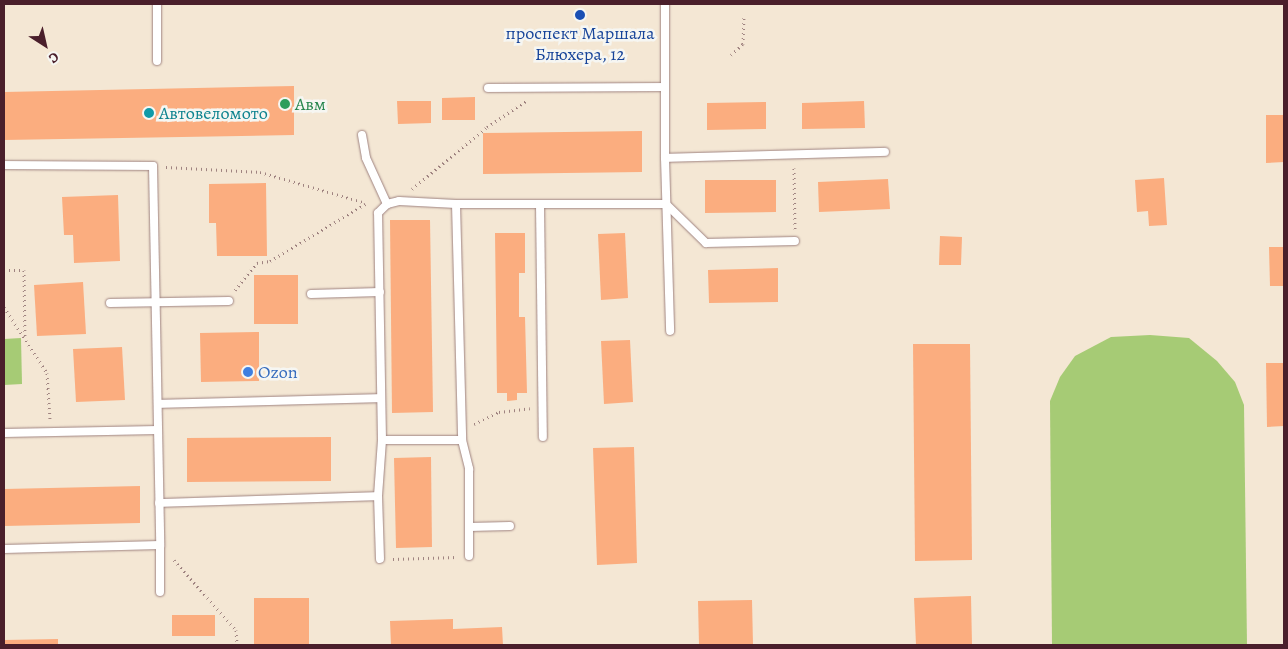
<!DOCTYPE html>
<meta charset="utf-8">
<style>
body{margin:0}
#map{position:relative;width:1288px;height:649px;overflow:hidden;background:#f4e7d4;font-family:Alegreya,serif}
div>[style]{position:absolute}
.green>*{inset:0;background:#a6cb75}
.building>*{inset:0;background:#fbad7f}
.path>*{height:3px;margin-top:-1.5px;transform-origin:0;background:repeating-linear-gradient(90deg,#9f8380 0 1px,transparent 0 5px)}
.roads{filter:drop-shadow(0 0 1px #9f8380) drop-shadow(0 0 1px #9f8380)}
.service>*{height:8px;margin:-4px;padding:0 4px;transform-origin:4px;border-radius:4px;background:#fff}
.dots>*{width:14px;height:14px;translate:-50% -50%;box-sizing:border-box;border:2px solid #f6f6f2;border-radius:50%}
span{translate:-50% -50%;white-space:nowrap;text-align:center;line-height:1.15;-webkit-text-stroke:5px #f6f6f2;paint-order:stroke}
.transit-label{font-size:18px;color:#164399}
.leisure-label{font-size:18px;color:#27864d}
.left{translate:0 -50%;text-align:left}
.culture-label{font-size:18px;color:#0d838f}
.shop-label{font-size:18px;color:#366cbe}
.frame{position:absolute;inset:0;border:5px solid #4a1f2b;pointer-events:none}
.north{position:absolute;left:20px;top:20px;width:50px;height:50px;-webkit-text-stroke:4px #f6f6f2;paint-order:stroke;rotate:145deg;font-size:14px;font-weight:700;line-height:20px;text-align:center;color:#4a1f2b}
.north::after{content:'';display:block;margin:auto;width:18px;height:22px;background:#4a1f2b;clip-path:polygon(50% 0,100% 100%,50% 72%,0 100%)}
</style>
<div id="map">
<div class="green">
<i style="clip-path:polygon(1150px 335px,1189px 338px,1217px 361px,1235px 382px,1244px 405px,1247px 645px,1052px 645px,1050px 401px,1060px 377px,1075px 356px,1111px 337px)"></i>
<i style="clip-path:polygon(21px 338px,22px 384px,4px 385px,4px 339px)"></i>
</div>
<div class="building">
<i style="clip-path:polygon(294px 86px,294px 135px,4px 140px,4px 92px)"></i>
<i style="clip-path:polygon(475px 97px,475px 120px,442px 120px,442px 98px)"></i>
<i style="clip-path:polygon(397px 101px,431px 101px,431px 123px,398px 124px)"></i>
<i style="clip-path:polygon(864px 101px,865px 128px,802px 129px,802px 103px)"></i>
<i style="clip-path:polygon(766px 102px,766px 129px,707px 130px,707px 103px)"></i>
<i style="clip-path:polygon(1266px 115px,1284px 115px,1284px 162px,1266px 163px)"></i>
<i style="clip-path:polygon(642px 131px,642px 172px,483px 174px,483px 133px)"></i>
<i style="clip-path:polygon(1164px 178px,1167px 225px,1149px 226px,1148px 211px,1137px 212px,1135px 180px)"></i>
<i style="clip-path:polygon(888px 179px,890px 209px,819px 212px,818px 182px)"></i>
<i style="clip-path:polygon(705px 180px,776px 180px,776px 212px,705px 213px)"></i>
<i style="clip-path:polygon(266px 183px,267px 256px,217px 256px,216px 223px,209px 223px,209px 184px)"></i>
<i style="clip-path:polygon(118px 195px,120px 261px,74px 263px,73px 235px,64px 235px,62px 197px)"></i>
<i style="clip-path:polygon(390px 220px,430px 220px,433px 412px,392px 413px)"></i>
<i style="clip-path:polygon(495px 233px,525px 233px,525px 273px,519px 273px,519px 317px,525px 317px,527px 393px,517px 393px,517px 400px,507px 401px,507px 393px,497px 393px)"></i>
<i style="clip-path:polygon(625px 233px,628px 298px,601px 300px,598px 234px)"></i>
<i style="clip-path:polygon(940px 236px,962px 237px,961px 265px,939px 265px)"></i>
<i style="clip-path:polygon(1269px 247px,1284px 247px,1284px 286px,1270px 286px)"></i>
<i style="clip-path:polygon(778px 268px,778px 302px,709px 303px,708px 270px)"></i>
<i style="clip-path:polygon(254px 275px,298px 275px,298px 324px,254px 324px)"></i>
<i style="clip-path:polygon(83px 282px,86px 334px,37px 336px,34px 285px)"></i>
<i style="clip-path:polygon(259px 332px,259px 381px,201px 382px,200px 333px)"></i>
<i style="clip-path:polygon(630px 340px,633px 402px,604px 404px,601px 341px)"></i>
<i style="clip-path:polygon(913px 344px,970px 344px,972px 560px,915px 561px)"></i>
<i style="clip-path:polygon(122px 347px,125px 400px,76px 402px,73px 349px)"></i>
<i style="clip-path:polygon(1266px 363px,1284px 363px,1284px 426px,1267px 427px)"></i>
<i style="clip-path:polygon(331px 437px,331px 481px,187px 482px,187px 438px)"></i>
<i style="clip-path:polygon(634px 447px,637px 563px,597px 565px,593px 448px)"></i>
<i style="clip-path:polygon(431px 457px,432px 547px,396px 548px,394px 458px)"></i>
<i style="clip-path:polygon(140px 486px,140px 523px,4px 526px,4px 489px)"></i>
<i style="clip-path:polygon(971px 596px,972px 645px,916px 645px,914px 598px)"></i>
<i style="clip-path:polygon(254px 598px,309px 598px,309px 645px,254px 645px)"></i>
<i style="clip-path:polygon(752px 600px,753px 645px,699px 645px,698px 601px)"></i>
<i style="clip-path:polygon(172px 615px,215px 615px,215px 636px,172px 636px)"></i>
<i style="clip-path:polygon(453px 619px,453px 629px,502px 627px,503px 645px,391px 645px,390px 621px)"></i>
<i style="clip-path:polygon(58px 639px,58px 645px,4px 645px,4px 640px)"></i>
</div>
<div class="path">
<i style="left:731px;top:55px;width:16px;rotate:-43deg"></i>
<i style="left:743px;top:44px;width:28px;rotate:-88deg"></i>
<i style="left:166px;top:167px;width:94px;rotate:3deg"></i>
<i style="left:260px;top:172px;width:110px;rotate:16.3deg"></i>
<i style="left:794px;top:168px;width:61px;rotate:89.1deg"></i>
<i style="left:412px;top:189px;width:97px;rotate:-39.6deg"></i>
<i style="left:487px;top:127px;width:47px;rotate:-33.7deg"></i>
<i style="left:4px;top:270px;width:20px"></i>
<i style="left:24px;top:270px;width:69px;rotate:89.2deg"></i>
<i style="left:235px;top:290px;width:35px;rotate:-51deg"></i>
<i style="left:257px;top:263px;width:13px;rotate:-9deg"></i>
<i style="left:270px;top:261px;width:113px;rotate:-30.9deg"></i>
<i style="left:4px;top:307px;width:79px;rotate:56.9deg"></i>
<i style="left:47px;top:373px;width:46px;rotate:86.3deg"></i>
<i style="left:474px;top:424px;width:28px;rotate:-26deg"></i>
<i style="left:499px;top:412px;width:31px;rotate:-7deg"></i>
<i style="left:393px;top:559px;width:64px;rotate:-1.8deg"></i>
<i style="left:174px;top:560px;width:94px;rotate:48.5deg"></i>
<i style="left:236px;top:630px;width:15px;rotate:86deg"></i>
</div>
<div class="roads">
<div class="service">
<i style="left:665px;top:4px;width:154px;rotate:90deg"></i>
<i style="left:665px;top:158px;width:173px;rotate:88.3deg"></i>
<i style="left:157px;top:61px;width:57px;rotate:-90deg"></i>
<i style="left:488px;top:88px;width:176px;rotate:-0.3deg"></i>
<i style="left:362px;top:135px;width:23px;rotate:80deg"></i>
<i style="left:366px;top:158px;width:51px;rotate:65.5deg"></i>
<i style="left:665px;top:158px;width:220px;rotate:-1.6deg"></i>
<i style="left:4px;top:165px;width:149px;rotate:0.4deg"></i>
<i style="left:153px;top:166px;width:379px;rotate:88.9deg"></i>
<i style="left:160px;top:545px;width:156px;rotate:178.5deg"></i>
<i style="left:456px;top:204px;width:236px;rotate:88.5deg"></i>
<i style="left:462px;top:440px;width:30px;rotate:76deg"></i>
<i style="left:469px;top:469px;width:87px;rotate:90deg"></i>
<i style="left:540px;top:204px;width:233px;rotate:89.3deg"></i>
<i style="left:311px;top:294px;width:69px;rotate:-1.7deg"></i>
<i style="left:110px;top:303px;width:119px;rotate:-1deg"></i>
<i style="left:158px;top:404px;width:223px;rotate:-1.5deg"></i>
<i style="left:4px;top:433px;width:154px;rotate:-1.1deg"></i>
<i style="left:382px;top:440px;width:80px"></i>
<i style="left:159px;top:503px;width:219px;rotate:-1.8deg"></i>
<i style="left:469px;top:527px;width:41px;rotate:-1.4deg"></i>
<i style="left:160px;top:545px;width:47px;rotate:90deg"></i>
<i style="left:380px;top:559px;width:63px;rotate:-91.8deg"></i>
<i style="left:378px;top:496px;width:56px;rotate:-85.9deg"></i>
<i style="left:382px;top:440px;width:227px;rotate:-91deg"></i>
<i style="left:378px;top:213px;width:13px;rotate:-45deg"></i>
<i style="left:387px;top:204px;width:12px;rotate:-14deg"></i>
<i style="left:399px;top:201px;width:57px;rotate:3deg"></i>
<i style="left:456px;top:204px;width:210px"></i>
<i style="left:666px;top:204px;width:56px;rotate:44.3deg"></i>
<i style="left:706px;top:243px;width:89px;rotate:-1.3deg"></i>
</div>
</div>
<div class="dots">
<i style="left:580px;top:15px;background:#1a4fb4"></i>
<i style="left:285px;top:104px;background:#2e9e5b"></i>
<i style="left:149px;top:113px;background:#0f9aa8"></i>
<i style="left:248px;top:372px;background:#3f7fe0"></i>
</div>
<div class="transit-label">
<span style="left:580px;top:44px">проспект Маршала<br>Блюхера, 12</span>
</div>
<div class="leisure-label">
<span class="left" style="left:295px;top:104px">Авм</span>
</div>
<div class="culture-label">
<span class="left" style="left:159px;top:113px">Автовеломото</span>
</div>
<div class="shop-label">
<span class="left" style="left:258px;top:372px">Ozon</span>
</div>
<div class="frame"></div>
<div class="north">С</div>
</div>
